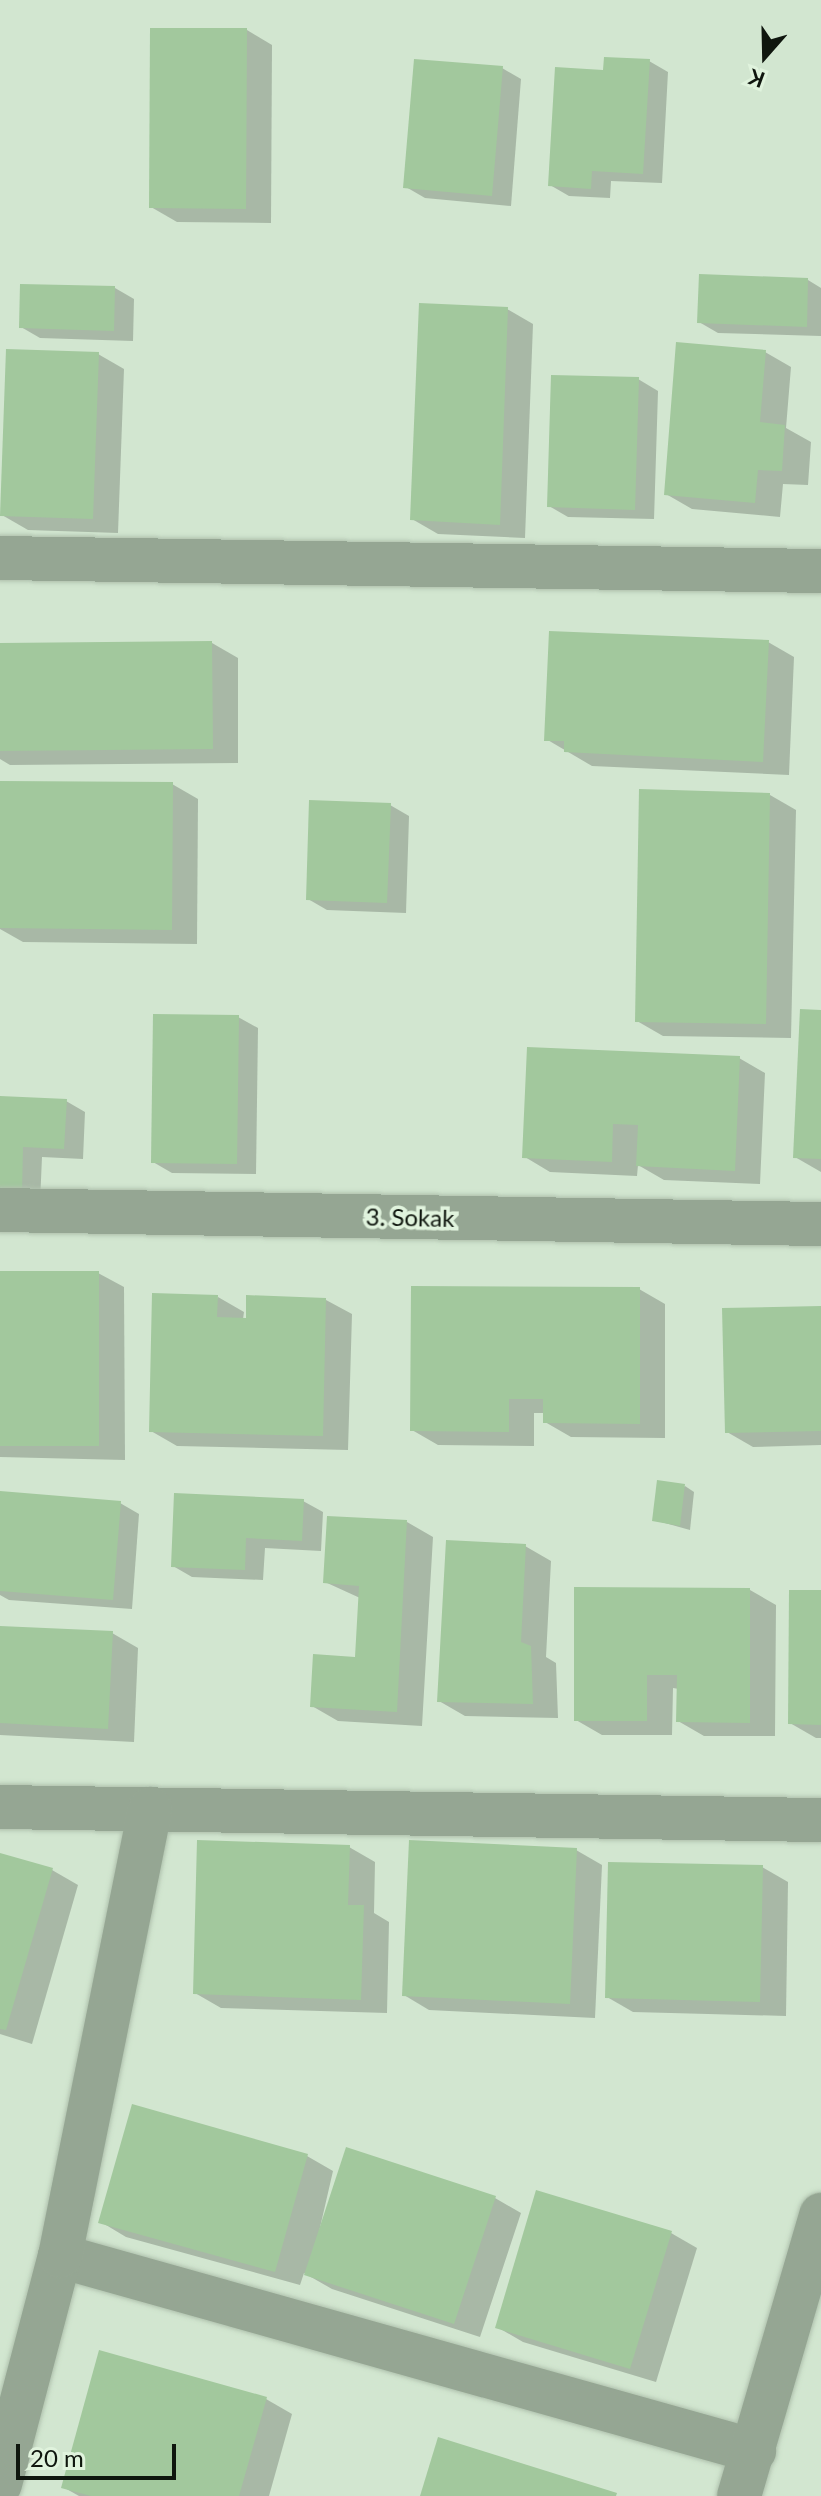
<!DOCTYPE html>
<style>
body{margin:0}
#map{position:relative;width:821px;height:2496px;overflow:hidden;background:#d2e6d0;font-family:Lato,sans-serif}
div>[style]{position:absolute}
.shadow>*{inset:0;background:#0003}
.building>*{inset:0;background:#a2c89d}
.roads{filter:drop-shadow(0 0 2px #afc1ad) drop-shadow(0 0 2px #afc1ad)}
.minor>*{height:44px;margin:-22px;padding:0 22px;transform-origin:22px;border-radius:22px;background:#95a693}
span{translate:-50% -50%;white-space:nowrap;text-align:center;line-height:1.15;-webkit-text-stroke:7px #e0f3dd;paint-order:stroke}
.street-label{font-size:24px;color:#0f160e}
.north{position:absolute;left:725px;top:16px;width:80px;height:80px;-webkit-text-stroke:6px #e0f3dd;paint-order:stroke;rotate:200deg;font-size:22px;font-weight:700;line-height:32px;text-align:center;color:#0f160e}
.north::after{content:'';display:block;margin:auto;width:28px;height:36px;background:#0f160e;clip-path:polygon(50% 0,100% 100%,50% 72%,0 100%)}
.scale{position:absolute;left:16px;top:2444px;width:160px;height:36px;box-sizing:border-box;border:4px solid #0f160e;border-top:0;padding-left:10px;font-size:24px;line-height:28px;white-space:nowrap;color:#0f160e;-webkit-text-stroke:6px #e0f3dd;paint-order:stroke}
</style>
<div id="map">
<div class="shadow">
<i style="clip-path:polygon(247px 30px,272px 45px,271px 223px,177px 222px,151px 207px)"></i>
<i style="clip-path:polygon(649px 61px,668px 72px,662px 183px,611px 181px,610px 198px,569px 196px,550px 185px,604px 72px)"></i>
<i style="clip-path:polygon(502px 68px,521px 79px,511px 206px,425px 198px,406px 187px)"></i>
<i style="clip-path:polygon(808px 280px,821px 288px,821px 336px,718px 333px,699px 322px)"></i>
<i style="clip-path:polygon(115px 288px,134px 299px,133px 341px,40px 338px,21px 327px)"></i>
<i style="clip-path:polygon(507px 309px,533px 324px,525px 538px,438px 534px,412px 519px)"></i>
<i style="clip-path:polygon(765px 352px,791px 367px,786px 428px,811px 442px,808px 485px,783px 484px,780px 517px,692px 509px,666px 494px)"></i>
<i style="clip-path:polygon(98px 354px,124px 369px,118px 533px,28px 530px,2px 515px)"></i>
<i style="clip-path:polygon(638px 379px,658px 391px,654px 519px,568px 517px,549px 506px)"></i>
<i style="clip-path:polygon(768px 642px,794px 657px,789px 775px,592px 766px,546px 739px)"></i>
<i style="clip-path:polygon(212px 643px,238px 658px,238px 763px,10px 765px,0 759px,0 645px)"></i>
<i style="clip-path:polygon(0 783px,172px 784px,198px 799px,197px 944px,23px 942px,0 929px)"></i>
<i style="clip-path:polygon(770px 795px,796px 810px,791px 1038px,663px 1036px,637px 1021px)"></i>
<i style="clip-path:polygon(390px 805px,409px 816px,406px 913px,327px 910px,308px 899px)"></i>
<i style="clip-path:polygon(821px 1012px,821px 1172px,795px 1157px)"></i>
<i style="clip-path:polygon(238px 1017px,258px 1028px,256px 1174px,172px 1173px,153px 1162px)"></i>
<i style="clip-path:polygon(739px 1058px,765px 1073px,760px 1184px,664px 1180px,638px 1165px,637px 1176px,550px 1172px,525px 1157px)"></i>
<i style="clip-path:polygon(0 1098px,66px 1101px,85px 1112px,83px 1159px,42px 1157px,40px 1203px,0 1202px)"></i>
<i style="clip-path:polygon(0 1273px,98px 1273px,124px 1287px,125px 1460px,0 1457px)"></i>
<i style="clip-path:polygon(639px 1289px,665px 1304px,665px 1438px,571px 1437px,545px 1422px,545px 1413px,534px 1413px,534px 1446px,438px 1445px,412px 1430px)"></i>
<i style="clip-path:polygon(218px 1297px,244px 1312px,243px 1319px,326px 1300px,352px 1314px,348px 1450px,177px 1446px,151px 1431px)"></i>
<i style="clip-path:polygon(821px 1308px,821px 1445px,753px 1447px,727px 1432px)"></i>
<i style="clip-path:polygon(685px 1486px,694px 1492px,690px 1530px,654px 1520px)"></i>
<i style="clip-path:polygon(0 1493px,120px 1503px,139px 1514px,132px 1609px,9px 1600px,0 1595px)"></i>
<i style="clip-path:polygon(303px 1501px,323px 1512px,321px 1551px,265px 1548px,263px 1580px,192px 1577px,173px 1566px)"></i>
<i style="clip-path:polygon(407px 1522px,433px 1537px,422px 1726px,338px 1721px,312px 1706px,357px 1659px,360px 1598px,325px 1582px)"></i>
<i style="clip-path:polygon(525px 1546px,551px 1561px,546px 1657px,556px 1663px,558px 1718px,465px 1716px,439px 1701px)"></i>
<i style="clip-path:polygon(750px 1590px,776px 1605px,775px 1736px,704px 1736px,678px 1721px,679px 1689px,673px 1688px,672px 1735px,602px 1735px,576px 1720px)"></i>
<i style="clip-path:polygon(821px 1592px,821px 1738px,816px 1738px,790px 1723px)"></i>
<i style="clip-path:polygon(0 1628px,112px 1633px,138px 1648px,134px 1742px,0 1735px)"></i>
<i style="clip-path:polygon(349px 1847px,375px 1862px,374px 1913px,389px 1922px,387px 2013px,221px 2008px,195px 1993px)"></i>
<i style="clip-path:polygon(576px 1850px,602px 1865px,595px 2018px,429px 2010px,404px 1995px)"></i>
<i style="clip-path:polygon(0 1855px,52px 1870px,78px 1885px,32px 2044px,0 2034px)"></i>
<i style="clip-path:polygon(762px 1867px,788px 1882px,786px 2016px,633px 2012px,607px 1997px)"></i>
<i style="clip-path:polygon(133px 2107px,307px 2156px,333px 2171px,316px 2245px,347px 2150px,495px 2198px,521px 2213px,480px 2337px,332px 2289px,304px 2273px,300px 2285px,126px 2237px,101px 2222px)"></i>
<i style="clip-path:polygon(671px 2233px,697px 2248px,656px 2382px,523px 2342px,497px 2327px)"></i>
<i style="clip-path:polygon(266px 2399px,292px 2414px,269px 2496px,79px 2496px,63px 2487px)"></i>
</div>
<div class="building">
<i style="clip-path:polygon(150px 28px,247px 28px,246px 209px,149px 208px)"></i>
<i style="clip-path:polygon(604px 57px,650px 59px,643px 174px,592px 171px,591px 189px,548px 186px,555px 67px,603px 70px)"></i>
<i style="clip-path:polygon(414px 59px,503px 66px,492px 196px,403px 188px)"></i>
<i style="clip-path:polygon(699px 274px,808px 278px,807px 327px,697px 323px)"></i>
<i style="clip-path:polygon(20px 284px,115px 286px,114px 331px,19px 328px)"></i>
<i style="clip-path:polygon(419px 303px,508px 307px,500px 525px,410px 520px)"></i>
<i style="clip-path:polygon(676px 342px,766px 350px,760px 422px,785px 425px,782px 471px,758px 470px,755px 503px,664px 495px)"></i>
<i style="clip-path:polygon(6px 349px,99px 352px,93px 519px,0 516px)"></i>
<i style="clip-path:polygon(551px 375px,639px 377px,635px 510px,547px 507px)"></i>
<i style="clip-path:polygon(549px 631px,769px 640px,763px 762px,564px 752px,564px 741px,544px 741px)"></i>
<i style="clip-path:polygon(212px 641px,213px 749px,0 751px,0 643px)"></i>
<i style="clip-path:polygon(0 781px,173px 782px,172px 930px,0 928px)"></i>
<i style="clip-path:polygon(639px 789px,770px 793px,766px 1024px,635px 1022px)"></i>
<i style="clip-path:polygon(309px 800px,391px 803px,387px 903px,306px 900px)"></i>
<i style="clip-path:polygon(800px 1009px,821px 1010px,821px 1159px,793px 1158px)"></i>
<i style="clip-path:polygon(153px 1014px,239px 1015px,237px 1164px,151px 1163px)"></i>
<i style="clip-path:polygon(527px 1047px,740px 1056px,735px 1171px,636px 1166px,638px 1125px,613px 1124px,612px 1162px,522px 1158px)"></i>
<i style="clip-path:polygon(0 1096px,67px 1099px,64px 1149px,23px 1147px,22px 1193px,0 1193px)"></i>
<i style="clip-path:polygon(0 1271px,99px 1271px,99px 1446px,0 1446px)"></i>
<i style="clip-path:polygon(411px 1286px,640px 1287px,640px 1424px,543px 1423px,543px 1399px,509px 1399px,509px 1432px,410px 1431px)"></i>
<i style="clip-path:polygon(152px 1293px,218px 1295px,217px 1317px,246px 1318px,246px 1295px,326px 1298px,323px 1436px,149px 1432px)"></i>
<i style="clip-path:polygon(821px 1306px,821px 1431px,725px 1433px,722px 1308px)"></i>
<i style="clip-path:polygon(657px 1480px,685px 1484px,680px 1526px,652px 1521px)"></i>
<i style="clip-path:polygon(0 1491px,121px 1501px,113px 1600px,0 1591px)"></i>
<i style="clip-path:polygon(174px 1493px,304px 1499px,302px 1541px,246px 1538px,245px 1570px,171px 1567px)"></i>
<i style="clip-path:polygon(327px 1516px,407px 1520px,397px 1712px,310px 1707px,313px 1654px,355px 1657px,359px 1586px,323px 1583px)"></i>
<i style="clip-path:polygon(446px 1540px,526px 1544px,521px 1642px,531px 1646px,533px 1704px,437px 1702px)"></i>
<i style="clip-path:polygon(574px 1587px,750px 1588px,750px 1723px,676px 1722px,677px 1675px,647px 1675px,647px 1721px,574px 1721px)"></i>
<i style="clip-path:polygon(789px 1590px,821px 1590px,821px 1725px,788px 1724px)"></i>
<i style="clip-path:polygon(0 1626px,113px 1631px,108px 1729px,0 1723px)"></i>
<i style="clip-path:polygon(197px 1840px,350px 1845px,348px 1905px,364px 1905px,361px 2000px,193px 1994px)"></i>
<i style="clip-path:polygon(409px 1840px,577px 1848px,570px 2004px,402px 1996px)"></i>
<i style="clip-path:polygon(0 1853px,53px 1868px,6px 2030px,0 2029px)"></i>
<i style="clip-path:polygon(608px 1862px,763px 1865px,760px 2002px,605px 1998px)"></i>
<i style="clip-path:polygon(132px 2104px,308px 2154px,275px 2272px,98px 2223px)"></i>
<i style="clip-path:polygon(346px 2147px,496px 2196px,454px 2324px,304px 2275px)"></i>
<i style="clip-path:polygon(536px 2190px,672px 2231px,630px 2369px,495px 2328px)"></i>
<i style="clip-path:polygon(99px 2350px,267px 2397px,239px 2496px,91px 2496px,61px 2488px)"></i>
<i style="clip-path:polygon(438px 2437px,617px 2493px,616px 2496px,420px 2496px)"></i>
</div>
<div class="roads">
<div class="minor">
<i style="left:0;top:558px;width:821px;rotate:0.91deg"></i>
<i style="left:0;top:1210px;width:821px;rotate:0.98deg"></i>
<i style="left:0;top:1807px;width:821px;rotate:0.91deg"></i>
<i style="left:60px;top:2256px;width:721px;rotate:15.69deg"></i>
<i style="left:0;top:2484px;width:236px;rotate:-75.3deg"></i>
<i style="left:60px;top:2256px;width:456px;rotate:-78.6deg"></i>
<i style="left:739px;top:2496px;width:293px;rotate:-73.7deg"></i>
</div>
</div>
<div class="street-label">
<span style="left:410px;top:1217px;rotate:1deg">3. Sokak</span>
</div>
<div class="north">K</div>
<div class="scale">20 m</div>
</div>
